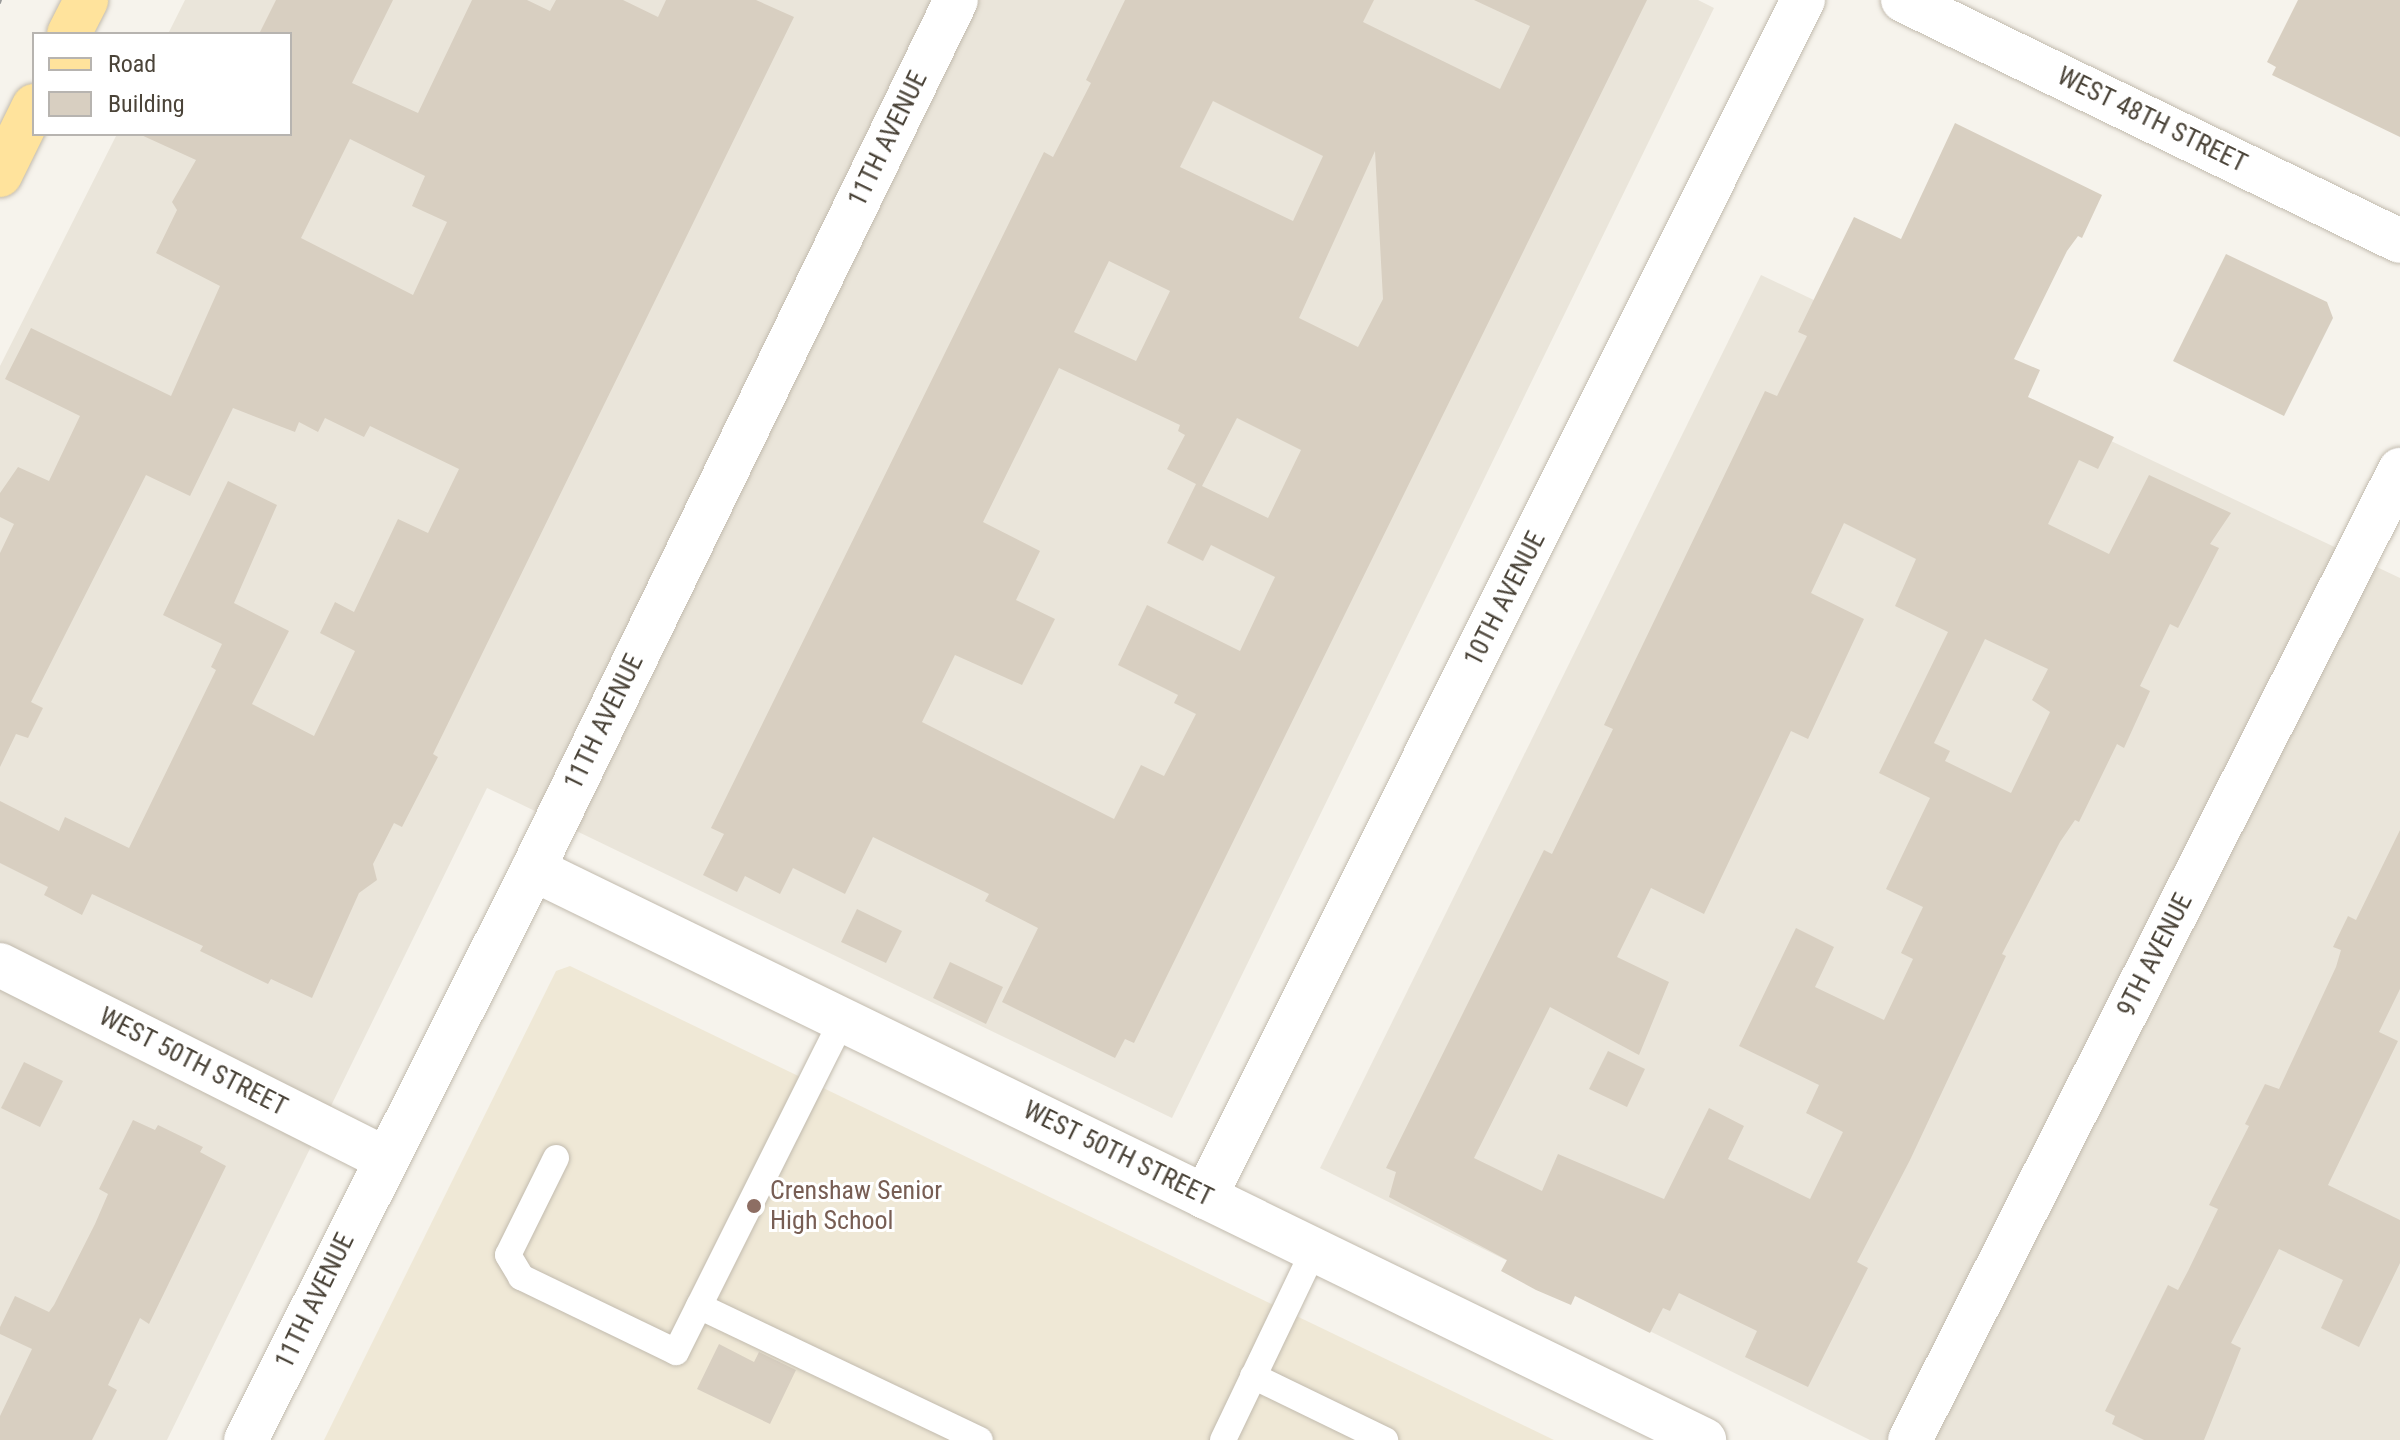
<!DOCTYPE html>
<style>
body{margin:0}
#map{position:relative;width:2400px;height:1440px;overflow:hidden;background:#f6f3ec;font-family:"Roboto Condensed",sans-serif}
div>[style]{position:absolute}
.residential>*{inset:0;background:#eae5da}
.education>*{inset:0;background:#efe8d6}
.building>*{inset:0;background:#d8cfc1}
.roads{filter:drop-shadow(0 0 2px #c2bbae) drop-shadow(0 0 2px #c2bbae)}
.service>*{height:26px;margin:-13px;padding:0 13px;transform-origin:13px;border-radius:13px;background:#fff}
.minor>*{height:44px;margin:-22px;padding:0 22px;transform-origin:22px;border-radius:22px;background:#fff}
.tertiary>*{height:44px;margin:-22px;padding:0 22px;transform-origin:22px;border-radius:22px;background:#fff}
.primary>*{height:44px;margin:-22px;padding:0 22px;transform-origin:22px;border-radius:22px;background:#ffe39c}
.tram>*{height:2px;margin:-1px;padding:0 1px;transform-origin:1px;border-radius:1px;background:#9a9a9a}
.dots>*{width:22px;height:22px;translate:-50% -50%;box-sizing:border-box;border:4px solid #fff;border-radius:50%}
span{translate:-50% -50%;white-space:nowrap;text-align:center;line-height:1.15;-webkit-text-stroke:6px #fff;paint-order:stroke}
.street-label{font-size:26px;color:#4b4439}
.education-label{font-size:26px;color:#785e54}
.left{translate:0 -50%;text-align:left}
.legend{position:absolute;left:32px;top:32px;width:260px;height:104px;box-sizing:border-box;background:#fff;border:2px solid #b7b4b0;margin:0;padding:10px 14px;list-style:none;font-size:24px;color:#4b4439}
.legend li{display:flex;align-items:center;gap:16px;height:40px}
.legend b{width:40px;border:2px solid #b7b4b0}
</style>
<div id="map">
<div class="residential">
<i style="clip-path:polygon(185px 0,1698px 0,1714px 8px,1172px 1118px,487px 788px,167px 1440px,0 1440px,0 366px,117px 134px,290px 134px,290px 34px,168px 34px)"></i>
<i style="clip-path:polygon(1761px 275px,2400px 578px,2400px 1440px,1870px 1440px,1320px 1168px)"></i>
</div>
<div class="education">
<i style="clip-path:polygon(570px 966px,1554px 1440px,324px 1440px,556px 971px)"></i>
</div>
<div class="building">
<i style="clip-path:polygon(evenodd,276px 0,393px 0,352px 83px,418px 113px,472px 0,527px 0,550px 11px,556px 0,623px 0,658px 17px,666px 0,756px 0,794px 17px,433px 754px,438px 757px,402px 827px,394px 823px,373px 864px,377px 880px,359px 893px,312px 998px,271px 979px,268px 984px,200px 951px,203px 946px,92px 894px,82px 915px,44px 895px,48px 887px,0 863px,0 801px,59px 831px,65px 817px,129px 848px,216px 670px,211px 667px,222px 644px,163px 615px,228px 481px,277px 505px,234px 603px,289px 631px,252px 704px,314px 736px,355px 651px,320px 633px,335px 602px,354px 612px,398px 519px,428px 533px,459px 469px,370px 426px,364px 437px,325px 418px,318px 432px,299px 422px,295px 432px,233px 408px,190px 496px,146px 475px,31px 702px,43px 708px,28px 738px,16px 734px,0 767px,0 553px,14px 524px,0 517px,0 493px,18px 467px,49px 481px,80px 416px,5px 379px,31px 328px,171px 396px,220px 286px,156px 253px,177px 210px,172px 202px,196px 160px,139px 134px,290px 134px,290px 34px,259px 34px,276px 0,350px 139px,425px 176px,412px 206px,447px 222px,413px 295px,301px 238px,350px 139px)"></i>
<i style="clip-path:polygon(evenodd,1125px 0,1374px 0,1363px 22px,1500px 89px,1530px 26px,1474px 0,1647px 0,1134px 1043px,1125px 1039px,1115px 1058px,1002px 1002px,1038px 928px,985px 901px,989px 894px,873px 837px,845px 894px,793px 868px,780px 894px,745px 876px,737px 892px,703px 875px,724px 834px,711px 828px,1044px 152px,1053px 157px,1091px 83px,1086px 80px,1125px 0,1213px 101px,1323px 156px,1293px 221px,1180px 167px,1213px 101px,1125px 0,1375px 151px,1383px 299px,1358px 347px,1299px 318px,1375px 151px,1125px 0,1109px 261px,1170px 291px,1136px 361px,1074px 332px,1109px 261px,1125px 0,1059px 368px,1180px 425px,1178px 431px,1185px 435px,1167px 469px,1196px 484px,1167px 543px,1203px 561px,1211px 545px,1275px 577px,1240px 651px,1147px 605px,1118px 665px,1178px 695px,1174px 703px,1196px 714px,1164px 776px,1141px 765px,1114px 819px,922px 722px,955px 655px,1022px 685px,1055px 619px,1016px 600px,1040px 551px,983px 522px,1059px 368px,1125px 0,1237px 418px,1301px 450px,1268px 518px,1202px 486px,1237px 418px)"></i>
<i style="clip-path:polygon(2298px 0,2400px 0,2400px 137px,2272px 75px,2276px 67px,2267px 62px)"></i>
<i style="clip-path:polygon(evenodd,1955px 123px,2102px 195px,2082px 238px,2078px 236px,2067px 251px,2014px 359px,2040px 370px,2028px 397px,2114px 437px,2098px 469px,2079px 460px,2048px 524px,2109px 554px,2149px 475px,2231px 513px,2210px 544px,2219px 548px,2178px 628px,2170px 624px,2140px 686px,2150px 691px,2124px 748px,2117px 744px,2079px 822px,2075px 820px,2060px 842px,2002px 954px,2006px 956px,1910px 1160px,1857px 1262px,1868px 1268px,1808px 1387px,1745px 1357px,1757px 1331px,1679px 1293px,1670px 1311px,1663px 1308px,1650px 1333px,1575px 1296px,1571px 1305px,1536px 1290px,1501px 1271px,1507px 1260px,1389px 1197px,1396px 1172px,1386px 1168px,1544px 850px,1552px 854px,1613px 729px,1604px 725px,1765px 391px,1777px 396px,1807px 336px,1798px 332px,1854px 217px,1901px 239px,1955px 123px,1844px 523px,1916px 559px,1895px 606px,1948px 632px,1879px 773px,1930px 798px,1886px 889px,1923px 907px,1901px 953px,1913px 959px,1884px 1020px,1815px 987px,1834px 947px,1796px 928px,1739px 1046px,1819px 1085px,1806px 1113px,1843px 1132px,1810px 1199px,1728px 1159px,1744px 1126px,1709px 1108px,1664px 1199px,1558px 1154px,1542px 1191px,1474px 1158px,1550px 1007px,1639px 1055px,1669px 982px,1617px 957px,1651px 888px,1704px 914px,1791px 731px,1808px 739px,1864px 619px,1811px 593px,1844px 523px,1955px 123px,1985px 639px,2048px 669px,2032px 700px,2050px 712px,2011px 793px,1945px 761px,1950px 751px,1934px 743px,1985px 639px)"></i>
<i style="clip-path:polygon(2226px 254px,2327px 302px,2333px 318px,2284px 416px,2173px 361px)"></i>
<i style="clip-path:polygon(2400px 830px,2400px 989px,2379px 1032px,2398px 1041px,2328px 1185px,2400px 1220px,2400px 1263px,2359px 1347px,2321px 1328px,2343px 1280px,2279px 1249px,2231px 1343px,2241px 1348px,2204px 1440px,2144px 1440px,2112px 1424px,2115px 1416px,2105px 1411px,2168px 1285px,2178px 1290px,2188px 1271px,2218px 1209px,2209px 1205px,2249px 1126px,2245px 1124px,2265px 1084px,2279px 1089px,2336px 967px,2341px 950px,2333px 947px,2348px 916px,2356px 920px)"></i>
<i style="clip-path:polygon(857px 909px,902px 931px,886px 963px,841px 942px)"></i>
<i style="clip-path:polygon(950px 962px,1003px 987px,986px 1024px,933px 998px)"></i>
<i style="clip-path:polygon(1608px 1051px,1645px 1069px,1627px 1107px,1589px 1089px)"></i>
<i style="clip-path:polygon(24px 1062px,63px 1081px,40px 1127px,1px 1108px)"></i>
<i style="clip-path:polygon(133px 1120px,155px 1130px,158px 1125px,203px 1147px,200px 1152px,226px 1166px,149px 1324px,140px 1318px,108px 1385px,117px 1390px,92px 1440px,0 1440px,0 1416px,32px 1349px,0 1334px,0 1327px,15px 1296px,49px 1312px,54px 1305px,95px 1224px,108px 1194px,99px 1189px)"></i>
<i style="clip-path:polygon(719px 1344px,754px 1362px,759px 1352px,796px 1370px,770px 1424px,697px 1389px)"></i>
</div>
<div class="roads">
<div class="service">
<i style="left:556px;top:1158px;width:108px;rotate:116.3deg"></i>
<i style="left:508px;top:1255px;width:26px;rotate:59deg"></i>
<i style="left:521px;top:1277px;width:172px;rotate:25.8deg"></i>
<i style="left:676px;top:1352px;width:371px;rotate:-63.4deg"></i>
<i style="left:699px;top:1306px;width:311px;rotate:25.5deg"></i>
<i style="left:1253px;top:1376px;width:147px;rotate:25.9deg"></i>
<i style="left:1223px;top:1440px;width:211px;rotate:-64.4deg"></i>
</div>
<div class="minor">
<i style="left:533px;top:869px;width:1303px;rotate:25.99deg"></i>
<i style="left:0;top:965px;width:432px;rotate:26.7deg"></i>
<i style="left:1205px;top:1197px;width:1338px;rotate:-63.45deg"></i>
<i style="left:246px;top:1440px;width:639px;rotate:-63.31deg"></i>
<i style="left:533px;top:869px;width:966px;rotate:-64.04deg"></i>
<i style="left:1910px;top:1440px;width:1087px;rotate:-63.2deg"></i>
</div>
<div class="tertiary">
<i style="left:1903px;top:0;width:552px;rotate:25.87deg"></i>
</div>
<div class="primary">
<i style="left:69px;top:34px;width:38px;rotate:-63deg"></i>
<i style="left:0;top:175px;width:77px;rotate:-63.8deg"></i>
</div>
</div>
<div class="tram">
<i style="left:0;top:3px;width:3px;rotate:-72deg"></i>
</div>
<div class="dots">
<i style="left:754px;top:1206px;background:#8d6e63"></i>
</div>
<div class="street-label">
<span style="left:2152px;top:120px;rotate:26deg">WEST 48TH STREET</span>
<span style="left:888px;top:139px;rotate:-64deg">11TH AVENUE</span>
<span style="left:1505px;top:599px;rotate:-63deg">10TH AVENUE</span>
<span style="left:604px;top:722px;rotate:-64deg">11TH AVENUE</span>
<span style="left:2155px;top:955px;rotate:-63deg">9TH AVENUE</span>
<span style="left:193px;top:1062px;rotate:27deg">WEST 50TH STREET</span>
<span style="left:1118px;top:1154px;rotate:26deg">WEST 50TH STREET</span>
<span style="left:315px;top:1301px;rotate:-64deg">11TH AVENUE</span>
</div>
<div class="education-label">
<span class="left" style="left:770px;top:1206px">Crenshaw Senior<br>High School</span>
</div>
<ul class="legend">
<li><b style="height:10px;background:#ffe39c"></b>Road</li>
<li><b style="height:22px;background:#d8cfc1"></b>Building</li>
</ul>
</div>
